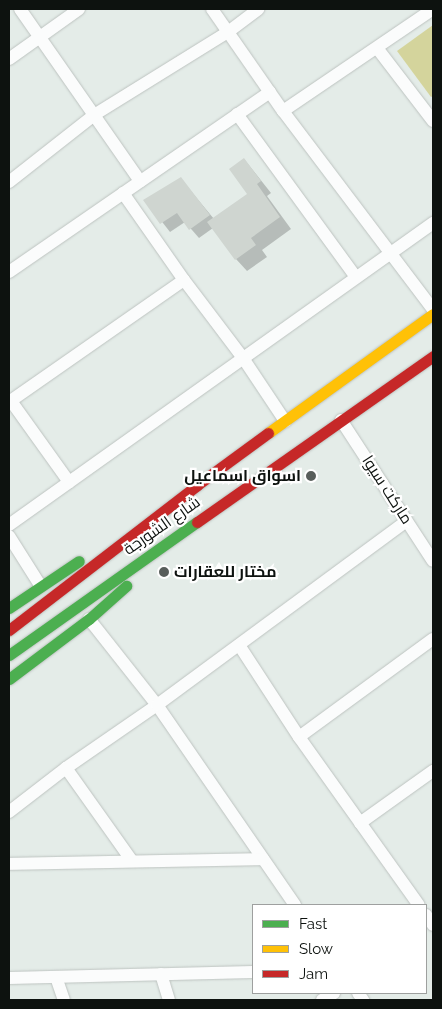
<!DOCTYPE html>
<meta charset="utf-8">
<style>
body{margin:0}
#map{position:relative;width:442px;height:1009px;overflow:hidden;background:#e4ece8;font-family:Raleway,Cairo,sans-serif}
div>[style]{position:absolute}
.green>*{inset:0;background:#d4d49c}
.shadow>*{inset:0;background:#0003}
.building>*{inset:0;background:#cfd5d0}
.roads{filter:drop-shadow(0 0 1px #bdc3c0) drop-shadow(0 0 1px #bdc3c0)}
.street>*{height:12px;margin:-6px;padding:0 6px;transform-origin:6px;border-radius:6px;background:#fbfcfc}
.fast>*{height:11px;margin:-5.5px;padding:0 5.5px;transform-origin:5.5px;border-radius:5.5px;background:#4caf50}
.slow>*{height:11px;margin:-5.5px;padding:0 5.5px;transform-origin:5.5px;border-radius:5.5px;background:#ffc107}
.jam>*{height:11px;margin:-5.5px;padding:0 5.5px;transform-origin:5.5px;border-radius:5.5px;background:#c62828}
.dots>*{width:14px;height:14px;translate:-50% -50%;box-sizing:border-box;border:2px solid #fff;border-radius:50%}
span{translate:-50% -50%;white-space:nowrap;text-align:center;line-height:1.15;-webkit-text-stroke:4.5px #fff;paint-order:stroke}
.poi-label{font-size:16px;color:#0d120f;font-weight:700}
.right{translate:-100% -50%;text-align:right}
.left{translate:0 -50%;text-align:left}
.street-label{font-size:16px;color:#0d120f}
.frame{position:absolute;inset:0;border:10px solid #0d120f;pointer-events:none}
.legend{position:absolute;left:252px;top:904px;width:175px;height:90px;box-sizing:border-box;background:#fff;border:1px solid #9ea09f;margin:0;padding:6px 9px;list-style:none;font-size:15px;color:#0d120f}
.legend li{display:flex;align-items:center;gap:10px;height:25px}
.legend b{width:25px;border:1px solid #9ea09f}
</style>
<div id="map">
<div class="green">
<i style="clip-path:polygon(433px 25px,433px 96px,431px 97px,397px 51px)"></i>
</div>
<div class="shadow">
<i style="clip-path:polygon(244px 159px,271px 193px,267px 196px,291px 229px,262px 250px,267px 257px,247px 271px,236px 259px,213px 228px,199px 238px,185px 222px,170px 232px,145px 200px,181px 179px,214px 219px,249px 194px)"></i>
</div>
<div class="building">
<i style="clip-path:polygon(244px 158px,261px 181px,257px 184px,280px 217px,251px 238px,256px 245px,235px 260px,207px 222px,247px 194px,229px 169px)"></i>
<i style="clip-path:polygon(181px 177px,210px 215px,189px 230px,177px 213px,160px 224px,143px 200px)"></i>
</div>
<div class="roads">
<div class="street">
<i style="left:20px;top:9px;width:210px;rotate:55.1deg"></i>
<i style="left:212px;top:9px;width:124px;rotate:55.2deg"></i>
<i style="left:283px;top:111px;width:248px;rotate:52.9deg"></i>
<i style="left:377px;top:48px;width:92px;rotate:52.5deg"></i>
<i style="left:9px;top:59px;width:86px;rotate:-35.5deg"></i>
<i style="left:283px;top:111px;width:181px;rotate:-34.2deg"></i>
<i style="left:237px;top:114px;width:202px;rotate:53.9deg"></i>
<i style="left:9px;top:182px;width:108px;rotate:-38.2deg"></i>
<i style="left:94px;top:115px;width:158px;rotate:-31.8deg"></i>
<i style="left:228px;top:32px;width:38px;rotate:-37deg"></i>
<i style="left:123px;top:193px;width:106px;rotate:55deg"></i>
<i style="left:184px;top:280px;width:98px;rotate:52.9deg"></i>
<i style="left:243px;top:358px;width:76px;rotate:56.3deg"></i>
<i style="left:9px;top:272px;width:317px;rotate:-34.6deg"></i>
<i style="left:11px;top:401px;width:100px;rotate:54.4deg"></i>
<i style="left:9px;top:402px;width:213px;rotate:-34.9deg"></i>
<i style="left:341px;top:420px;width:168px;rotate:56.9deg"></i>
<i style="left:9px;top:525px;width:521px;rotate:-35.46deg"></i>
<i style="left:9px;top:536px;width:58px;rotate:57.7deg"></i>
<i style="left:89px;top:619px;width:110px;rotate:51.7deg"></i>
<i style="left:157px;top:705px;width:243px;rotate:55.4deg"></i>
<i style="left:239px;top:645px;width:110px;rotate:56.9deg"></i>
<i style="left:299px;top:737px;width:206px;rotate:54.5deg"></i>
<i style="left:299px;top:737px;width:166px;rotate:-36.2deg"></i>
<i style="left:66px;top:768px;width:114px;rotate:54.6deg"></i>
<i style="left:9px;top:812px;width:72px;rotate:-37.7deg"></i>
<i style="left:66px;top:768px;width:111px;rotate:-34.7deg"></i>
<i style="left:157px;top:705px;width:310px;rotate:-36.4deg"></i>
<i style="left:360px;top:823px;width:90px;rotate:-35.5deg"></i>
<i style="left:9px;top:864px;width:254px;rotate:-1.1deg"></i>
<i style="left:426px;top:915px;width:12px;rotate:55deg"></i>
<i style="left:161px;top:974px;width:27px;rotate:73deg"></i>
<i style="left:56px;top:977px;width:24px;rotate:71deg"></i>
<i style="left:9px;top:978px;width:244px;rotate:-1.4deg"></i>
<i style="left:358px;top:993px;width:9px;rotate:54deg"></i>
<i style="left:322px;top:1000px;width:14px;rotate:-30deg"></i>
</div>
<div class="fast">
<i style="left:9px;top:608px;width:84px;rotate:-33.9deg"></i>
<i style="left:9px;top:655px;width:230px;rotate:-35.3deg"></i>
<i style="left:9px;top:679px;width:100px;rotate:-36.9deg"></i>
<i style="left:89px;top:619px;width:50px;rotate:-41.7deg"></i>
</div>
<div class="slow">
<i style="left:268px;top:433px;width:203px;rotate:-35.8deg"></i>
</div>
<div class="jam">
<i style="left:197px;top:522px;width:289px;rotate:-35.1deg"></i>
<i style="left:9px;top:630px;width:237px;rotate:-37.6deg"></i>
<i style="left:197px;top:485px;width:88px;rotate:-36.2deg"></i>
</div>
</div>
<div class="dots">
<i style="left:311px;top:476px;background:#585e5b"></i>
<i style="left:164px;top:572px;background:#585e5b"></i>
</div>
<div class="poi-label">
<span class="right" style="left:301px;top:476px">اسواق اسماعيل</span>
<span class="left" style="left:174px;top:572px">مختار للعقارات</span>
</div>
<div class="street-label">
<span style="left:387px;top:490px;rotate:57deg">مارکت سیوا</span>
<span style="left:162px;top:526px;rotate:-35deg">شارع الشورجة</span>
</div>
<div class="frame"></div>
<ul class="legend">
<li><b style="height:6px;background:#4caf50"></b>Fast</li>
<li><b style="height:6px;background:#ffc107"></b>Slow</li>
<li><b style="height:6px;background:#c62828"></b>Jam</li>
</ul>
</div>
